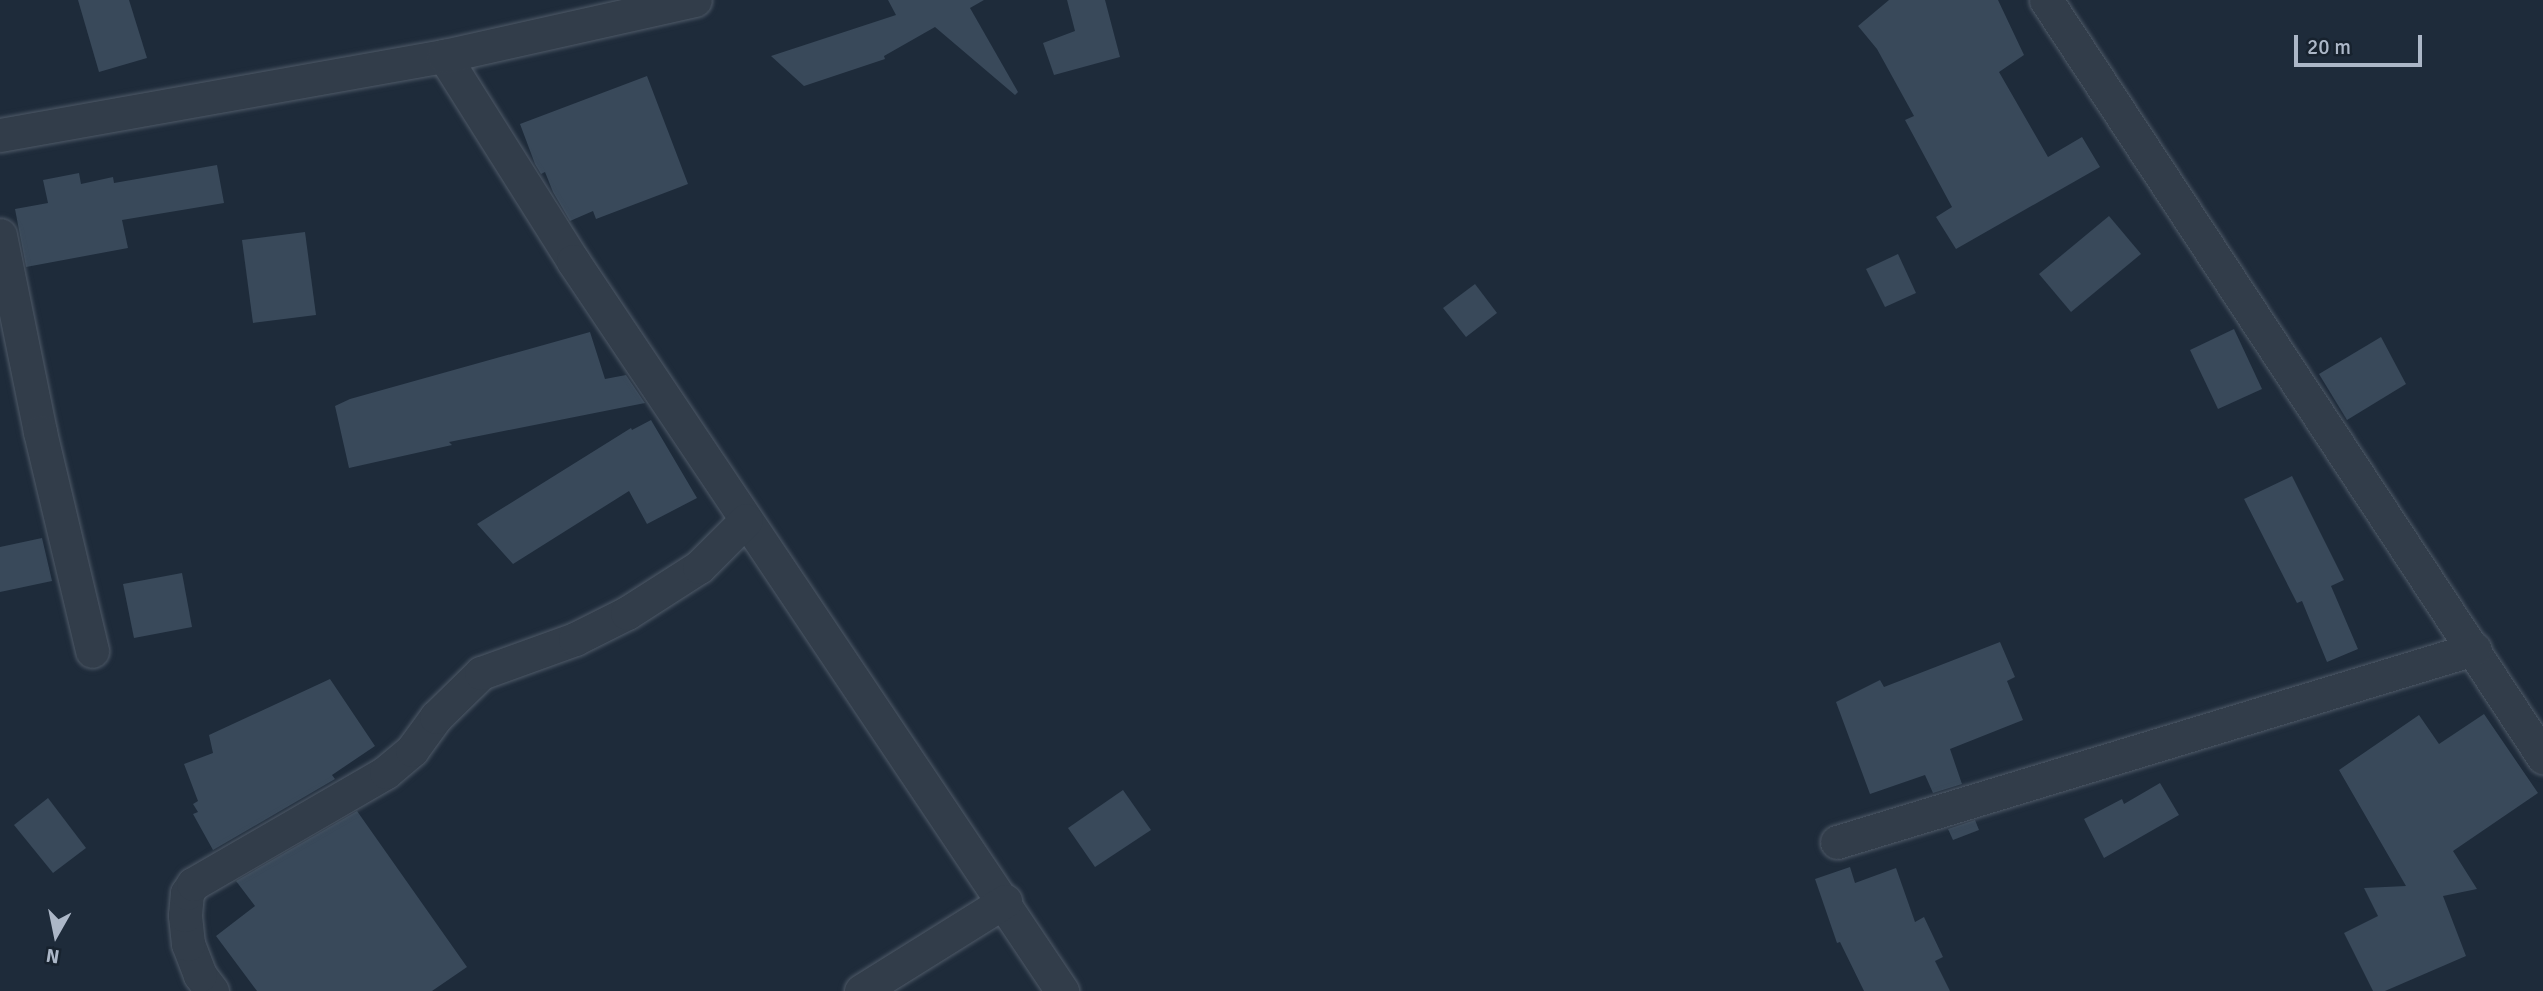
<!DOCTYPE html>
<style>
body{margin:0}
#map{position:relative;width:2543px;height:991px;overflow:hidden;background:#1e2b3a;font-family:Signika,sans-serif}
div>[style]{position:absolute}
.building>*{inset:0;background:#39495a}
.roads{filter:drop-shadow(0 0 2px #4f5a68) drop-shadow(0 0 2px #4f5a68)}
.street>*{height:33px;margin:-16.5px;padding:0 16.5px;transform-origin:16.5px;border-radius:16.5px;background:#323d4a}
span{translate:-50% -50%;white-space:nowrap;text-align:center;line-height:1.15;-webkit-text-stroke:7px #17222e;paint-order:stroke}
.north{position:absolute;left:21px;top:900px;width:70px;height:70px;-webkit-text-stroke:5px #17222e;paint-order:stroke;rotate:189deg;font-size:19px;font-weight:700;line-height:28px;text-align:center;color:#acb7c7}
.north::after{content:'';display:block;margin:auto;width:24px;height:32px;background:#acb7c7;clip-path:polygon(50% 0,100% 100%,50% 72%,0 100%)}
.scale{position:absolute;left:2294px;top:35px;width:128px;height:32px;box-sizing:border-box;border:4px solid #acb7c7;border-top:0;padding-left:9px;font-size:21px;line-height:24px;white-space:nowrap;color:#acb7c7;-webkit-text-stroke:5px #17222e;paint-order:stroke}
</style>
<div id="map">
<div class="building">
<i style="clip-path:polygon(78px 0,129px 0,147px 58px,99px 72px)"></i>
<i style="clip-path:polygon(888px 0,984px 0,970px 8px,1018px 92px,1015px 95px,935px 27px,884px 56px,885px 59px,804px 86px,771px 56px,896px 15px)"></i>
<i style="clip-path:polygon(1067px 0,1105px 0,1120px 57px,1054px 75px,1043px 43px,1075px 31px)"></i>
<i style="clip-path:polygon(1889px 0,1998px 0,2024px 55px,1999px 72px,2048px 157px,2082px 137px,2100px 167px,1956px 249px,1936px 217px,1952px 207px,1905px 120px,1914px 116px,1877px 49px,1858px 26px)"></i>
<i style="clip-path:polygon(647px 76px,688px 184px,596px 219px,593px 211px,570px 221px,553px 192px,545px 172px,541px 174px,535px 164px,520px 124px)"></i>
<i style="clip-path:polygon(217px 165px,224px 203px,122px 220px,128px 248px,26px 267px,15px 209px,48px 203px,43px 180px,79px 173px,81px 184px,113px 177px,114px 183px)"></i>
<i style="clip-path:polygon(2109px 216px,2141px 254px,2071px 312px,2039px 274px)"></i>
<i style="clip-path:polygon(305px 232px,316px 315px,253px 323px,242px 240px)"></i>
<i style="clip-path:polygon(1898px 254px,1916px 293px,1885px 307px,1866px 269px)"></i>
<i style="clip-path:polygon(1475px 284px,1497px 313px,1466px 337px,1443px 308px)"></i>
<i style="clip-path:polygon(2234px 329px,2262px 389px,2218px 409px,2190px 350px)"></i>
<i style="clip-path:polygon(590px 332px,605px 379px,626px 375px,645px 403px,449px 442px,452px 445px,349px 468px,335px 406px,350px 399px)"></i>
<i style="clip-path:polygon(2381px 337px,2406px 384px,2347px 420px,2319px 374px)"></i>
<i style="clip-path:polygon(651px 420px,697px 498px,647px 524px,629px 491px,513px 564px,477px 524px,631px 428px,632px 430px)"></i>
<i style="clip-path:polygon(2292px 476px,2344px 580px,2331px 586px,2358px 649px,2327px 662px,2302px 601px,2297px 603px,2244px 499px)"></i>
<i style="clip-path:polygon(42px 538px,52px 581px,0 592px,0 547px)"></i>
<i style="clip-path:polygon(182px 573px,192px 627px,134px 638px,123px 584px)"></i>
<i style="clip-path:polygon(2000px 642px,2015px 677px,2007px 681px,2023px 720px,1950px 749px,1962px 784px,1933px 793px,1925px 775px,1870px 794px,1836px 702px,1880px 680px,1884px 687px)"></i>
<i style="clip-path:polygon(330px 679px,375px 746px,332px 775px,335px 779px,213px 850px,193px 814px,198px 812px,193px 804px,198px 801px,184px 764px,213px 753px,209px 735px)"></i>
<i style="clip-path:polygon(2484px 714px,2538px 793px,2453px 851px,2477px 889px,2443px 896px,2466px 956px,2385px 991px,2373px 991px,2344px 933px,2378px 916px,2364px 888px,2406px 886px,2339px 770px,2419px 715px,2439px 744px)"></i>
<i style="clip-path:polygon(2160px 783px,2179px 815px,2104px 858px,2084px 819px,2122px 799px,2124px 804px)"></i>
<i style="clip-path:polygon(1123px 790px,1151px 830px,1095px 867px,1068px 828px)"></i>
<i style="clip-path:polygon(48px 798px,86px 848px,53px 873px,14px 825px)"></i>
<i style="clip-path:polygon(357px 811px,467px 967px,432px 991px,257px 991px,216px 936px,255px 906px,236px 881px)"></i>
<i style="clip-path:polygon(1975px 820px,1979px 830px,1953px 840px,1948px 829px)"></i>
<i style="clip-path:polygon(1850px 867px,1855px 883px,1896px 868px,1915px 922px,1924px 917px,1943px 957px,1935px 961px,1950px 991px,1864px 991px,1840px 942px,1837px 943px,1815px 879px)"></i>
</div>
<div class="roads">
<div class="street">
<i style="left:2046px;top:0;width:906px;rotate:56.71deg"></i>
<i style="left:444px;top:56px;width:242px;rotate:57.8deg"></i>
<i style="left:573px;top:261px;width:879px;rotate:56.18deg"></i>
<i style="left:0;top:135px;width:451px;rotate:-10.1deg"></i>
<i style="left:444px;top:56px;width:257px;rotate:-12.6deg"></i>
<i style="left:0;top:235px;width:201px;rotate:78.5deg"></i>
<i style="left:40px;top:432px;width:225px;rotate:76.6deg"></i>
<i style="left:1837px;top:842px;width:666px;rotate:-16.86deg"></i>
<i style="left:212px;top:991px;width:20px;rotate:-127deg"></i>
<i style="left:200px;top:975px;width:33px;rotate:-111deg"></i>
<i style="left:188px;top:944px;width:29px;rotate:-96deg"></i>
<i style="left:185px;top:915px;width:22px;rotate:-85deg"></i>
<i style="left:187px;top:893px;width:11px;rotate:-56deg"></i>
<i style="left:193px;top:884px;width:223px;rotate:-30.1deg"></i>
<i style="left:386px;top:772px;width:34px;rotate:-40deg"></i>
<i style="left:412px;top:750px;width:41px;rotate:-54deg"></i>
<i style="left:436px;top:717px;width:63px;rotate:-44.4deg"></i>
<i style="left:481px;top:673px;width:100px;rotate:-19.9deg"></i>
<i style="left:575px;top:639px;width:58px;rotate:-26.6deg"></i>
<i style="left:627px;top:613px;width:85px;rotate:-32.6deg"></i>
<i style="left:699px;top:567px;width:66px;rotate:-45deg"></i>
<i style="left:861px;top:991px;width:170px;rotate:-32deg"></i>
</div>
</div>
<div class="north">N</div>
<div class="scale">20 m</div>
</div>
